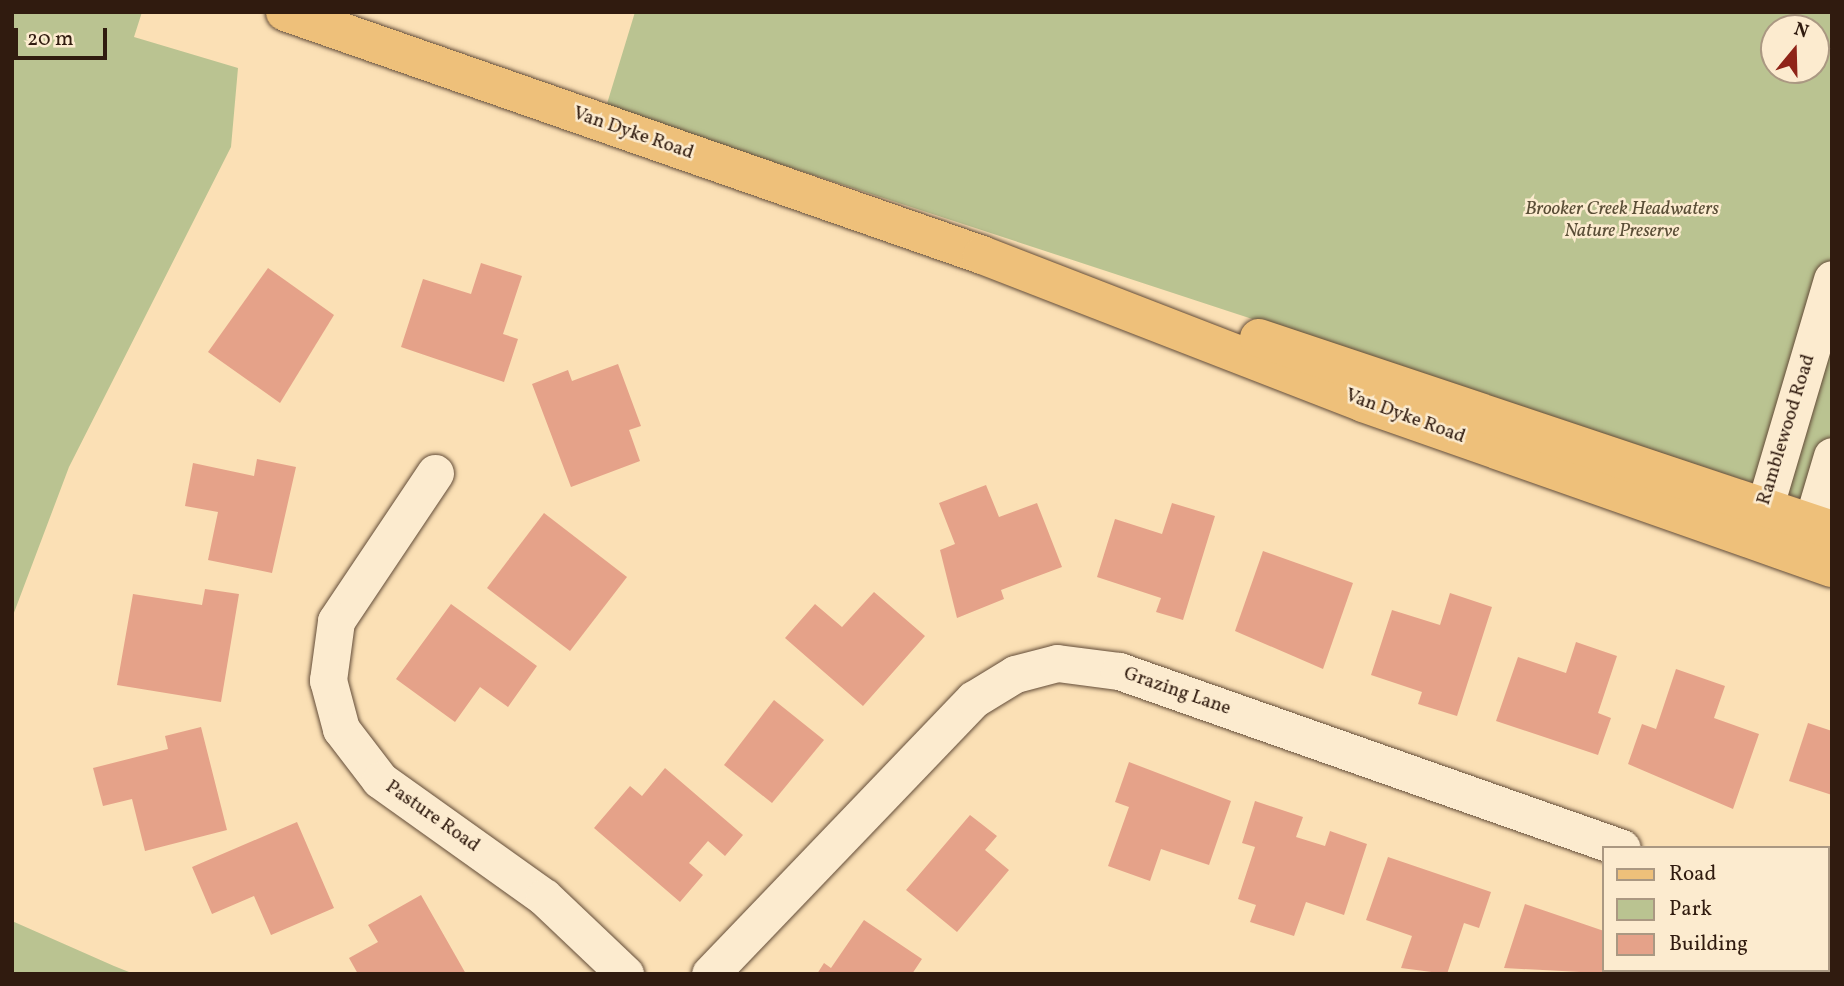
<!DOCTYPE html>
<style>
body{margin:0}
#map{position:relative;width:1844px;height:986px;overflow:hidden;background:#fbe0b5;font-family:Vollkorn,serif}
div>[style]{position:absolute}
.green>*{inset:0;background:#bac391}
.building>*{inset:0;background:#e5a289}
.roads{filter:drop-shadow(0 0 2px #634c38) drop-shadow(0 0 2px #634c38)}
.minor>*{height:37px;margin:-18.5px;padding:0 18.5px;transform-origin:18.5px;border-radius:18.5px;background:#fcebcf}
.major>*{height:38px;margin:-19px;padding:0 19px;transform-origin:19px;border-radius:19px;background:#eec07a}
span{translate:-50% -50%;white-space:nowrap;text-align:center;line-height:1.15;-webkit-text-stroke:5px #fcebcf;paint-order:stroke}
.street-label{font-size:19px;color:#301b0f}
.park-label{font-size:19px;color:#594d36;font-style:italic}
.frame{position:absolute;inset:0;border:14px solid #301b0f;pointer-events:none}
.legend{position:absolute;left:1602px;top:846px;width:228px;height:126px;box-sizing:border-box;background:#fcebcf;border:2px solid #aa9882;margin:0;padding:9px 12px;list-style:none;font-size:21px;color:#301b0f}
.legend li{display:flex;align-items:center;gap:14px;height:35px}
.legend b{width:35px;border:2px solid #aa9882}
.north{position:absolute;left:1760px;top:14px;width:70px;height:70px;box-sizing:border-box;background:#fcebcf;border:2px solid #aa9882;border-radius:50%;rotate:19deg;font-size:19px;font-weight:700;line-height:28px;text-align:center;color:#301b0f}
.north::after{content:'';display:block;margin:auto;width:24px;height:32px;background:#8f2418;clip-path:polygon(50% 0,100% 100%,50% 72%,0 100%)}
.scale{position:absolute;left:14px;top:28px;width:93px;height:32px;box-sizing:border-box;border:4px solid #301b0f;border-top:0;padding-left:9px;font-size:21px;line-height:24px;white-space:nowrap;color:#301b0f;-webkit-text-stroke:5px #fcebcf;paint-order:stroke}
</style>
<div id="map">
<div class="green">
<i style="clip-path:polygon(12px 12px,142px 12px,134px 37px,238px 68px,231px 147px,69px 467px,12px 618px)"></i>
<i style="clip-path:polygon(evenodd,635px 12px,1832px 12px,1832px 509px,606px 107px,635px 12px,1774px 28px,1816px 28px,1816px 70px,1774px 70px,1774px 28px)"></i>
<i style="clip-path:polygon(12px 921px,114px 966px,134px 974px,12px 974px)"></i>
</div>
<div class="building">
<i style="clip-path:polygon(481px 263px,522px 276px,503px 334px,518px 339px,504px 382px,401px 347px,423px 279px,471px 294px)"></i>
<i style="clip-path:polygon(268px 268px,334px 315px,280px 403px,208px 352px)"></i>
<i style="clip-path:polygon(618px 364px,641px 426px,629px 430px,640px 461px,571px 487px,532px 384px,568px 370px,572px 381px)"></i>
<i style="clip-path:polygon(257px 459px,296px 467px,272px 573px,208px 560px,218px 512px,185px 506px,193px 463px,254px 476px)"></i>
<i style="clip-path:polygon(986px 485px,999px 517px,1037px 503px,1062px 567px,1001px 590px,1004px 599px,957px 618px,940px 550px,955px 544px,939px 503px)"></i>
<i style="clip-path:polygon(1172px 503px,1215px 516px,1183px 620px,1156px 612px,1161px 598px,1097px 577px,1115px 519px,1162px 534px)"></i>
<i style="clip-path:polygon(544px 513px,627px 577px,570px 651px,487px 588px)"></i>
<i style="clip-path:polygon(1263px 551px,1353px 583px,1323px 669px,1235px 631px)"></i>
<i style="clip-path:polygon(205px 589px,239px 594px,221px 702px,117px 685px,133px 594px,202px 605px)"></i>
<i style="clip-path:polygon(874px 592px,925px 636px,863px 706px,785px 638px,815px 604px,842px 627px)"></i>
<i style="clip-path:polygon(1450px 593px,1492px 607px,1457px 716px,1418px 704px,1422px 692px,1371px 675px,1392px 610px,1440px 625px)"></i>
<i style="clip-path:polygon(451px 604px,537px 666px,508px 707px,480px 687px,455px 722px,396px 679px)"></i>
<i style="clip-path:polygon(1576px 642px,1617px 656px,1598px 713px,1611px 718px,1598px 755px,1496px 721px,1518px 657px,1566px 673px)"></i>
<i style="clip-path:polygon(1676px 669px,1725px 686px,1714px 718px,1759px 734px,1733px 809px,1628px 764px,1642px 724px,1656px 729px)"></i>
<i style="clip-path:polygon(774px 700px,824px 740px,772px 803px,724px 765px)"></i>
<i style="clip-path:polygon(1808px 723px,1832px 731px,1832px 795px,1789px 781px)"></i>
<i style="clip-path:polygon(201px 727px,227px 830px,145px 851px,132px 799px,103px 806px,93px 768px,168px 749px,165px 736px)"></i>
<i style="clip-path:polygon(1129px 762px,1231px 801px,1209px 865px,1161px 849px,1150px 881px,1108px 866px,1129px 807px,1115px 802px)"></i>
<i style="clip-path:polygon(665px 768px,743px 835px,725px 856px,708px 841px,689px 863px,703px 875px,680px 902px,594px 828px,630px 786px,642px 796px)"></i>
<i style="clip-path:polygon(1255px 801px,1303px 817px,1296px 837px,1325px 846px,1330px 831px,1367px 844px,1344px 915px,1306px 902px,1294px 936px,1250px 922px,1256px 905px,1238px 899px,1255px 847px,1242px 843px)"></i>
<i style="clip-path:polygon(970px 815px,997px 836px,985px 850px,1009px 870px,957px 932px,906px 890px)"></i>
<i style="clip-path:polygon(297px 822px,334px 908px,271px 935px,254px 896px,212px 914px,192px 867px)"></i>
<i style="clip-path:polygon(1388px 857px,1491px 892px,1479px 928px,1464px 923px,1447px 974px,1401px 968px,1412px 936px,1366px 920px)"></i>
<i style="clip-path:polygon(421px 895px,466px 974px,358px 974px,349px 958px,378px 942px,368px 925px)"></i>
<i style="clip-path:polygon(1525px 904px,1604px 931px,1604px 970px,1618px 974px,1504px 968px)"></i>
<i style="clip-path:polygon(864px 920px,922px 959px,912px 974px,817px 974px,824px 963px,831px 968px)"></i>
<i style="clip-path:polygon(1653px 970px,1686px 970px,1695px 973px,1652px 974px)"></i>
</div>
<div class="roads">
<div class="minor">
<i style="left:435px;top:473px;width:178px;rotate:123.8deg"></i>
<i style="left:336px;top:621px;width:60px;rotate:97.7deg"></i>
<i style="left:328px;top:680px;width:51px;rotate:75.1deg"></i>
<i style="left:341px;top:729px;width:64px;rotate:52.6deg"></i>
<i style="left:380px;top:780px;width:201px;rotate:35.5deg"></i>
<i style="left:544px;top:897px;width:112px;rotate:43.5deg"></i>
<i style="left:1756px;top:536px;width:268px;rotate:-73.5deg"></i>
<i style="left:1803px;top:553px;width:101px;rotate:-73.4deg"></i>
<i style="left:710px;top:974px;width:381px;rotate:-46.2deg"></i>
<i style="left:974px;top:699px;width:48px;rotate:-31.4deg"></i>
<i style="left:1015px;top:674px;width:43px;rotate:-14.7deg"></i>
<i style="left:1057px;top:663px;width:63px;rotate:7.4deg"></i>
<i style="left:1119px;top:671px;width:533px;rotate:19.39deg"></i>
</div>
<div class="major">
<i style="left:285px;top:12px;width:738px;rotate:19.22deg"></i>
<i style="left:982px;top:255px;width:409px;rotate:21.2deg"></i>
<i style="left:1363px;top:403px;width:497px;rotate:19.4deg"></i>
<i style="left:1259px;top:338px;width:604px;rotate:18.52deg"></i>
</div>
</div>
<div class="street-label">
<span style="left:633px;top:134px;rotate:19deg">Van Dyke Road</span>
<span style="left:1405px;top:417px;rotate:20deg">Van Dyke Road</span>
<span style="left:1787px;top:430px;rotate:-73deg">Ramblewood Road</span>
<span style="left:1177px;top:692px;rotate:19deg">Grazing Lane</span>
<span style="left:432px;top:817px;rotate:35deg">Pasture Road</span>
</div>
<div class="park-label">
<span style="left:1622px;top:221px">Brooker Creek Headwaters<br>Nature Preserve</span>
</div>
<div class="frame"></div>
<ul class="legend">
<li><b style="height:9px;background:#eec07a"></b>Road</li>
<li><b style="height:19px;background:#bac391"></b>Park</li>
<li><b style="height:19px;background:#e5a289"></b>Building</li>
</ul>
<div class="north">N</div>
<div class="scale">20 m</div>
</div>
